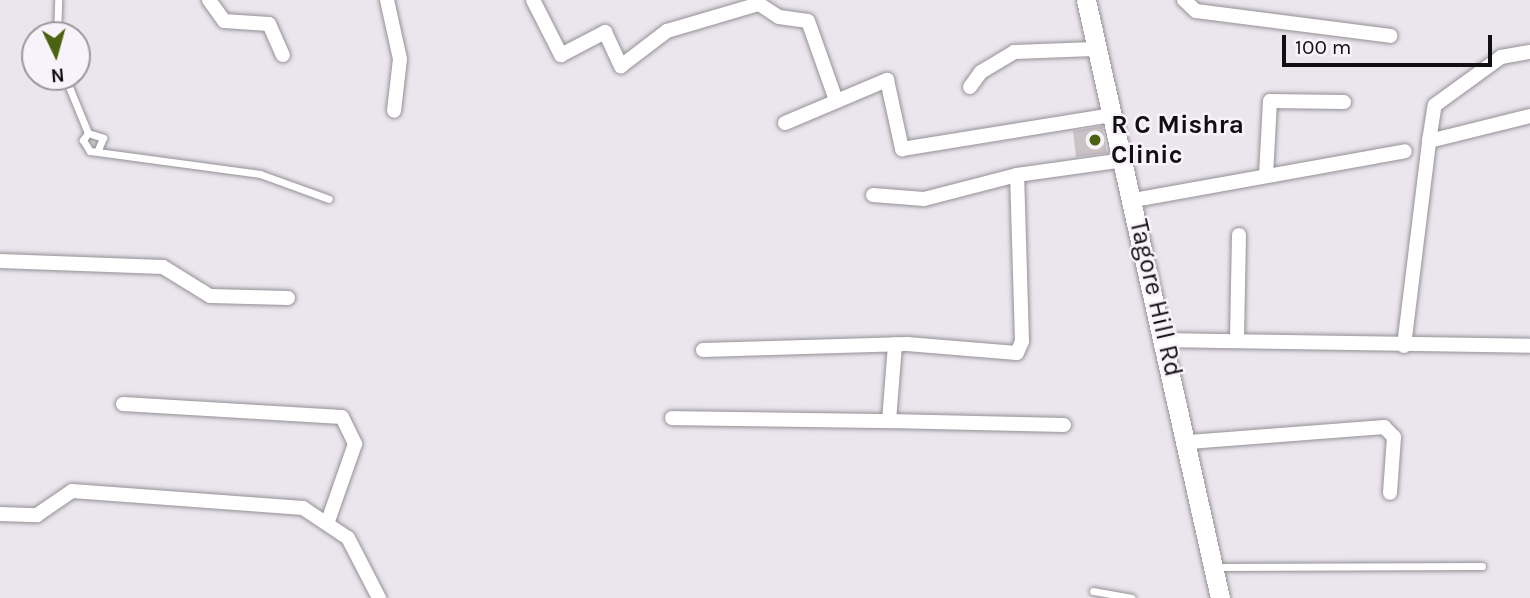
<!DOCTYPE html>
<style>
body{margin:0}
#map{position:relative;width:1530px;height:598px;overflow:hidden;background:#ebe6ed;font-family:Karla,sans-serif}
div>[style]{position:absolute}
.building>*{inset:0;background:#cac2c5}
.roads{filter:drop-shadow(0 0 2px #949096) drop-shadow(0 0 2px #949096)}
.service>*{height:7px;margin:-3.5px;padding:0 3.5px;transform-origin:3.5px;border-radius:3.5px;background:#fff}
.minor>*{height:14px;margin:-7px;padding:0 7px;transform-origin:7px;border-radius:7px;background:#fff}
.secondary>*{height:19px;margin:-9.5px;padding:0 9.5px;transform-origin:9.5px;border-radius:9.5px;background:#fff}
.dots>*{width:19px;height:19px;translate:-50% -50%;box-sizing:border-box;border:4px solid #f8f3fa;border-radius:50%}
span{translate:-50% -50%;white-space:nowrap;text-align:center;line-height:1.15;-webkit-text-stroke:5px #f8f3fa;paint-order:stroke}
.poi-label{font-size:26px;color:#100f11;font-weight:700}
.left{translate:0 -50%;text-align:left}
.street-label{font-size:26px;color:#100f11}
.north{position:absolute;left:21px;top:21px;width:70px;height:70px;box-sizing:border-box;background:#f8f3fa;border:2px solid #9b989d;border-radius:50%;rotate:175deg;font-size:19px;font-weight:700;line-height:28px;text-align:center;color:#100f11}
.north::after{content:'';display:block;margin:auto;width:24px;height:32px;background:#4b6311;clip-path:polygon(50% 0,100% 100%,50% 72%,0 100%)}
.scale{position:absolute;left:1282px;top:35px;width:210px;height:32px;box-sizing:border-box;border:4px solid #100f11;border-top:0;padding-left:9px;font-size:21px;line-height:24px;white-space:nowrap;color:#100f11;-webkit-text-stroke:5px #f8f3fa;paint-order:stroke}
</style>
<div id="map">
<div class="building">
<i style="clip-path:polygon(1102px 126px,1107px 153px,1076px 157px,1073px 131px)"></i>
</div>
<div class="roads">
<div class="service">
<i style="left:57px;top:35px;width:35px;rotate:-88deg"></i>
<i style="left:65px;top:77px;width:61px;rotate:67.7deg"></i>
<i style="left:88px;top:133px;width:9px;rotate:126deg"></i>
<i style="left:83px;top:140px;width:13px;rotate:58deg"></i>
<i style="left:90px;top:151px;width:172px;rotate:7.7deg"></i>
<i style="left:260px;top:174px;width:73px;rotate:19.9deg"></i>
<i style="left:88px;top:133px;width:16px;rotate:18deg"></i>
<i style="left:103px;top:138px;width:13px;rotate:113deg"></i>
<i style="left:1216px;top:567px;width:266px;rotate:-0.2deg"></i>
<i style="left:1093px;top:591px;width:39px;rotate:10deg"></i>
</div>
<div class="minor">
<i style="left:209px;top:0;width:26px;rotate:54deg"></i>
<i style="left:224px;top:21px;width:45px;rotate:3.8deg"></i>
<i style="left:269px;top:24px;width:34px;rotate:66deg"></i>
<i style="left:387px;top:0;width:60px;rotate:77.6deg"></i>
<i style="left:400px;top:59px;width:52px;rotate:96.6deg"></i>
<i style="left:533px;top:0;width:62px;rotate:63deg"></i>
<i style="left:561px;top:55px;width:50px;rotate:-27.6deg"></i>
<i style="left:605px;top:32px;width:38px;rotate:65deg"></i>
<i style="left:621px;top:66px;width:58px;rotate:-37.3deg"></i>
<i style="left:667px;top:31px;width:96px;rotate:-16.4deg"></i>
<i style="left:759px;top:4px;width:24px;rotate:33deg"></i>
<i style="left:779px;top:17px;width:29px;rotate:8deg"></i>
<i style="left:808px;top:21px;width:84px;rotate:70.5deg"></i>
<i style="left:1184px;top:0;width:16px;rotate:43deg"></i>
<i style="left:1196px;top:11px;width:196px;rotate:7.3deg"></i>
<i style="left:970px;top:87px;width:19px;rotate:-54deg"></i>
<i style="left:981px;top:72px;width:39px;rotate:-31deg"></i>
<i style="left:1014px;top:52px;width:80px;rotate:-2.1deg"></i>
<i style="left:785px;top:123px;width:111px;rotate:-22.9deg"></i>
<i style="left:887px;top:80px;width:71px;rotate:77.7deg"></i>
<i style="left:902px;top:149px;width:212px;rotate:-9.2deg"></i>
<i style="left:1429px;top:141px;width:36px;rotate:-81deg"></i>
<i style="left:1435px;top:105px;width:82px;rotate:-36deg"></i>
<i style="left:1501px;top:57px;width:29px;rotate:-10deg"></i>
<i style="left:1266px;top:175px;width:74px;rotate:-86.9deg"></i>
<i style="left:1270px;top:101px;width:74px;rotate:0.8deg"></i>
<i style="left:873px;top:195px;width:51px;rotate:4.5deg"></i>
<i style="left:924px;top:199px;width:96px;rotate:-14.5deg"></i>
<i style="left:1017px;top:175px;width:108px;rotate:-8deg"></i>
<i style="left:1134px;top:200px;width:275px;rotate:-10.2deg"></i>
<i style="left:0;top:261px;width:163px;rotate:2.1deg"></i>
<i style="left:163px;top:267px;width:55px;rotate:31.7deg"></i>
<i style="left:210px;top:296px;width:78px;rotate:1.5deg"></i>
<i style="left:1237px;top:338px;width:103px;rotate:-88.9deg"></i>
<i style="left:1163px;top:340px;width:367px;rotate:0.9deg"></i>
<i style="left:1404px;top:346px;width:207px;rotate:-83deg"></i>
<i style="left:1429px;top:141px;width:104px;rotate:-13.9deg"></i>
<i style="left:703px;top:350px;width:204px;rotate:-1.7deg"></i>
<i style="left:907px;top:344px;width:110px;rotate:4.7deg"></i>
<i style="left:1017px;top:353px;width:13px;rotate:-67deg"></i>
<i style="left:1022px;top:341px;width:166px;rotate:-91.7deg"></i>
<i style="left:123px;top:404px;width:219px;rotate:3.4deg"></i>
<i style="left:342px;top:417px;width:30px;rotate:64deg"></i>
<i style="left:355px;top:444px;width:82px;rotate:109.3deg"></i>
<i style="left:672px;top:418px;width:217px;rotate:0.8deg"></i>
<i style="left:889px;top:421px;width:77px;rotate:-85.5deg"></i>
<i style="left:889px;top:421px;width:175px;rotate:1.3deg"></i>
<i style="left:1189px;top:442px;width:196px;rotate:-4.4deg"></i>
<i style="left:1384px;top:427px;width:14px;rotate:45deg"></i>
<i style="left:1394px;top:437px;width:56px;rotate:94.1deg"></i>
<i style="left:0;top:514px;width:37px;rotate:2deg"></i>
<i style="left:37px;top:515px;width:42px;rotate:-34.4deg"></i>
<i style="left:72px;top:491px;width:232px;rotate:4.2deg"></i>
<i style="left:303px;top:508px;width:54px;rotate:33.7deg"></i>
<i style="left:348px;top:538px;width:68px;rotate:62.7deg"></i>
</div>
<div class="secondary">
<i style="left:1086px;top:0;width:613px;rotate:77.37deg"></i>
</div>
</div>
<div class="dots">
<i style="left:1095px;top:140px;background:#4b6311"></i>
</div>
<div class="poi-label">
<span class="left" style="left:1111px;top:140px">R C Mishra<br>Clinic</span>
</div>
<div class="street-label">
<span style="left:1156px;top:298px;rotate:77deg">Tagore Hill Rd</span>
</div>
<div class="north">N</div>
<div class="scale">100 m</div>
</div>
